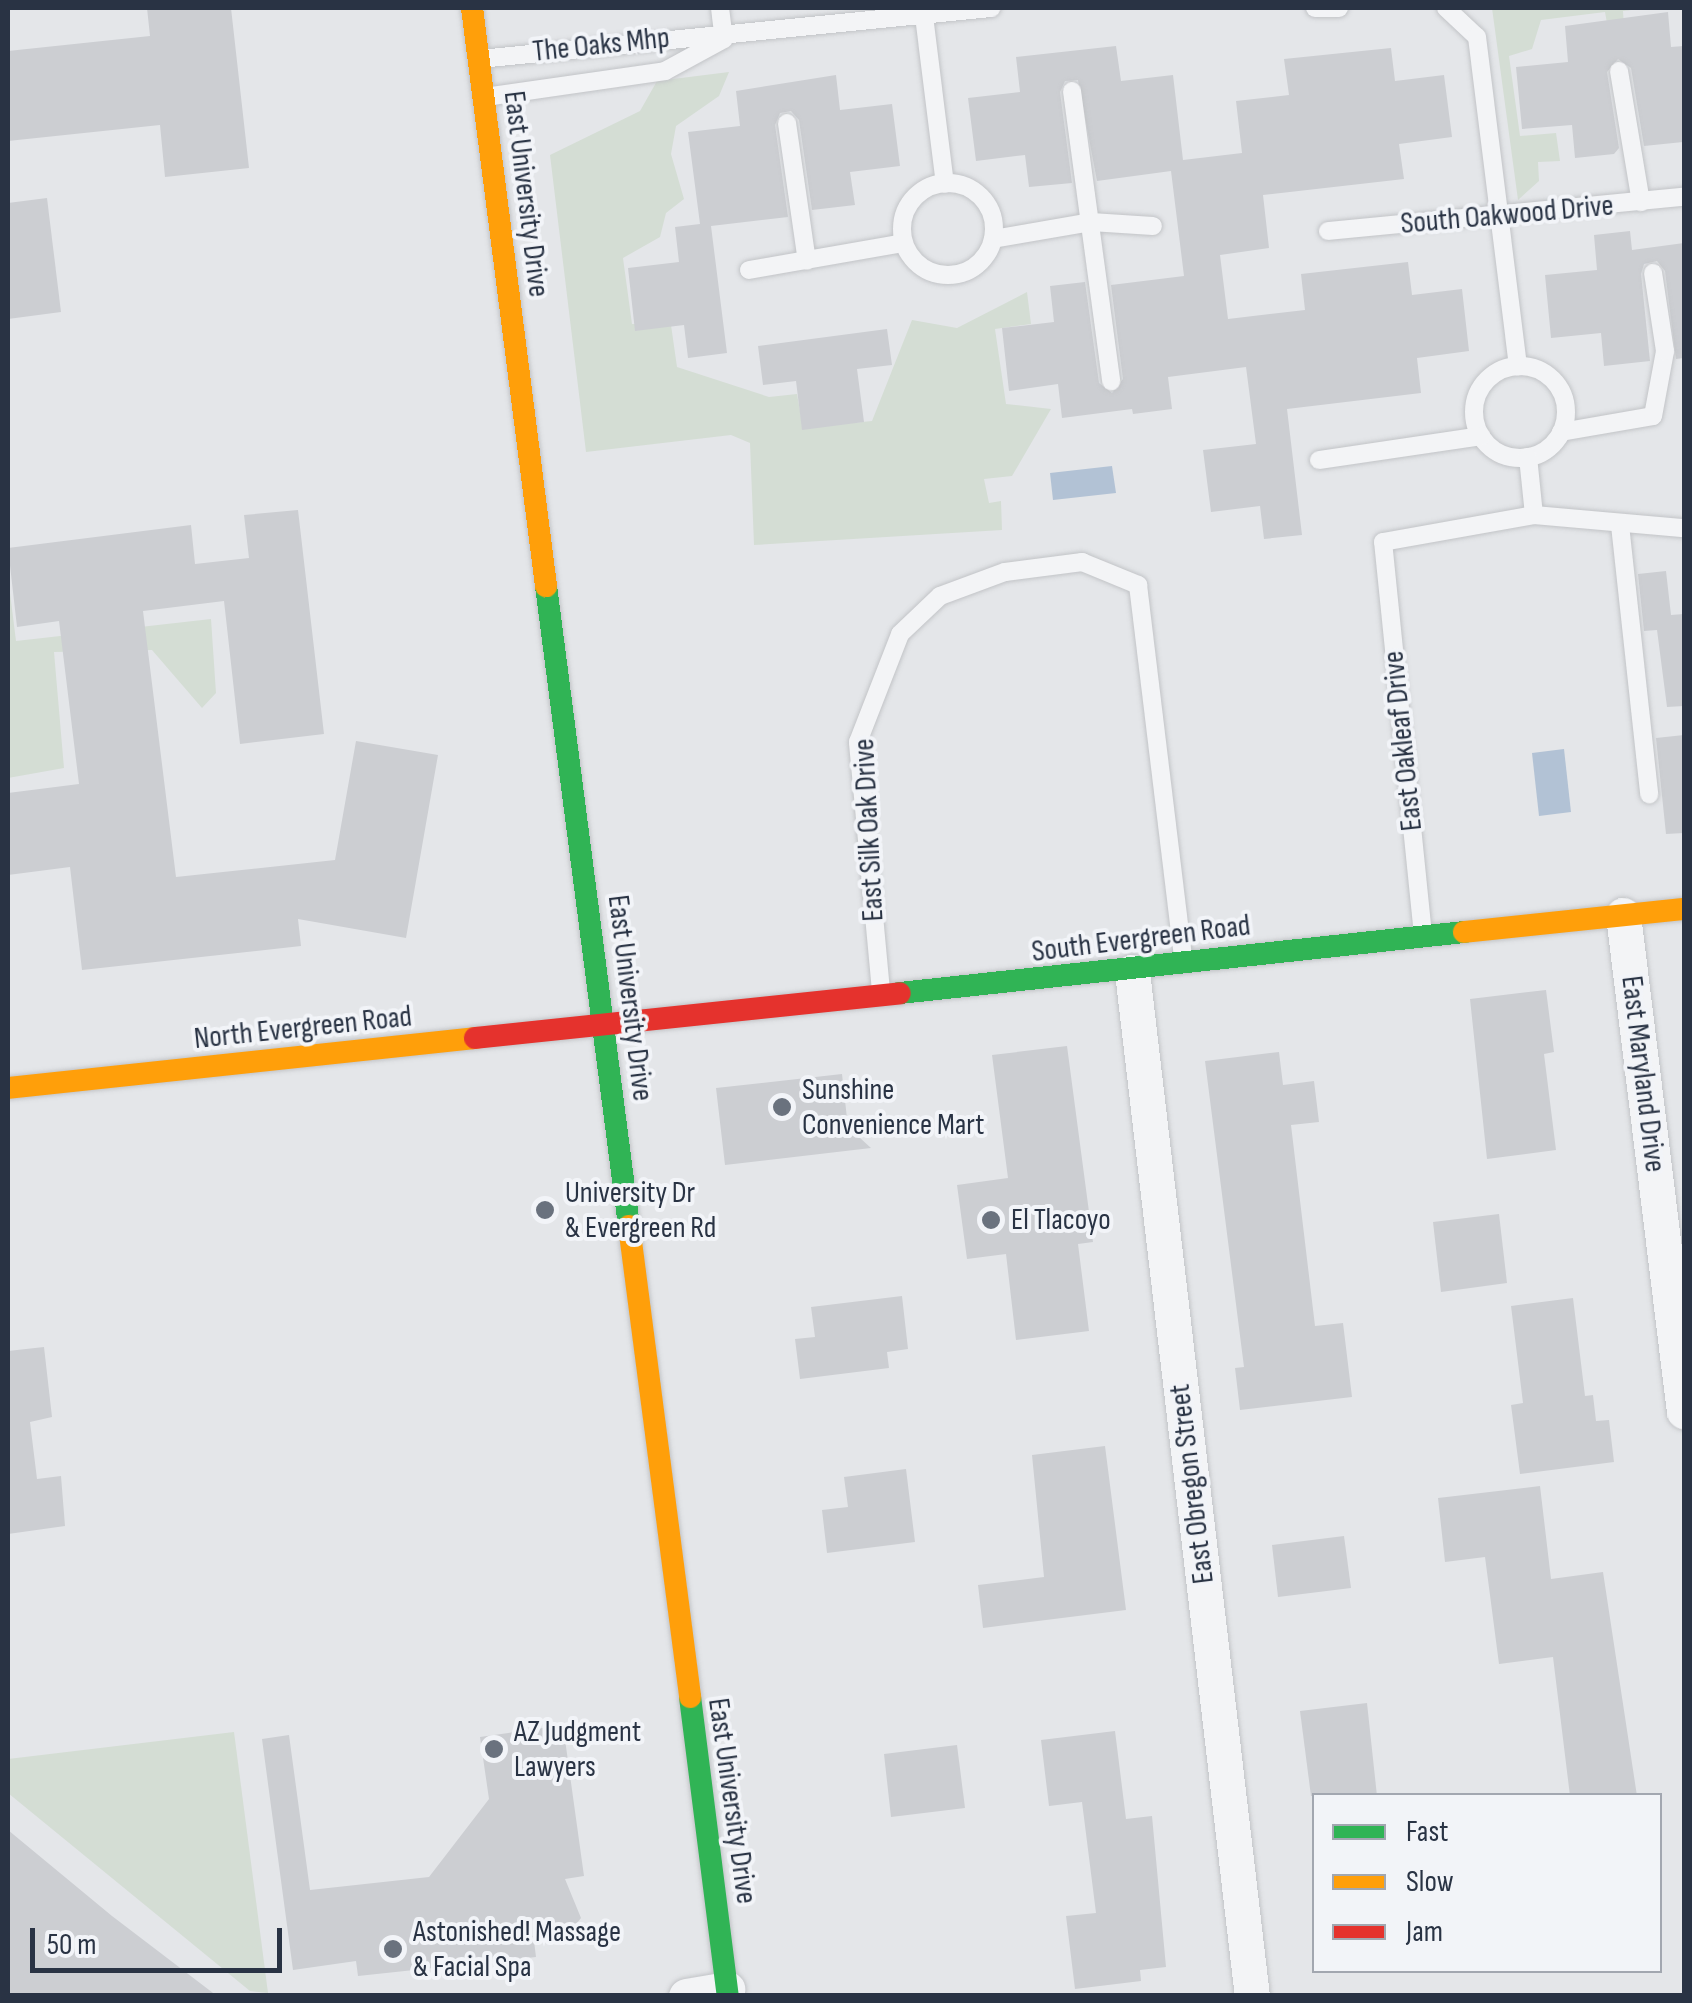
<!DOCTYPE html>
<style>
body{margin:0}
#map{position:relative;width:1692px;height:2003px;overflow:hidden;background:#e4e6e9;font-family:"Sofia Sans Condensed",sans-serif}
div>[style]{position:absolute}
.green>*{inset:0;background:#d4ddd4}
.water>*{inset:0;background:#b2c2d5}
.building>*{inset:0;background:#ccced2}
.roads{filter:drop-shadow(0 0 2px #c2c4c7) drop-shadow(0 0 2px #c2c4c7)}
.lane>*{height:18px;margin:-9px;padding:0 9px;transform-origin:9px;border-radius:9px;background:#f3f4f6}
.lane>.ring{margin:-9px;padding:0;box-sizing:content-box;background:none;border:18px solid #f3f4f6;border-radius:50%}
.street>*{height:35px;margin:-17.5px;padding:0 17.5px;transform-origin:17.5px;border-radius:17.5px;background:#f3f4f6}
.fast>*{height:22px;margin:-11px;padding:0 11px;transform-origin:11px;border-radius:11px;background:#30b455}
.slow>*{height:22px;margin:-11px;padding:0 11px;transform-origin:11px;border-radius:11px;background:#ff9f0a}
.jam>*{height:22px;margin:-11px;padding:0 11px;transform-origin:11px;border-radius:11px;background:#e5322d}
.dots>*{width:28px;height:28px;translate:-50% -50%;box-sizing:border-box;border:5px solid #f2f4f8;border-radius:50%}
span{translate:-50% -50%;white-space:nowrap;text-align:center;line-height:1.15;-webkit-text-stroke:8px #f2f4f8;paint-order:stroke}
.street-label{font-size:30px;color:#293344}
.poi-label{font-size:30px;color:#293344}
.left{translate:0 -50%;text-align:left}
.frame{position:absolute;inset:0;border:10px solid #293344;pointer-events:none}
.legend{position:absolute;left:1312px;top:1793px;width:350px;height:180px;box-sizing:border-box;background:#f2f4f8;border:2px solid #a2a7b0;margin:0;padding:12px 18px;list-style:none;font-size:30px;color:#293344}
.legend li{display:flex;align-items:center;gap:20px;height:50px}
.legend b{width:50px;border:2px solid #a2a7b0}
.scale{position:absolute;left:30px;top:1928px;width:252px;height:45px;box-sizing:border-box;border:5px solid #293344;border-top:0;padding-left:12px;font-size:30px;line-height:35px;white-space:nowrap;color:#293344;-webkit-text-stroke:8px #f2f4f8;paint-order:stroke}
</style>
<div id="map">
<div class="green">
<i style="clip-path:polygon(1492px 8px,1648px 8px,1623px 11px,1625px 42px,1611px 46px,1605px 12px,1541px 20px,1532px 49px,1509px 56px,1520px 136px,1556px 133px,1560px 161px,1538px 162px,1539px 181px,1518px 200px)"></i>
<i style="clip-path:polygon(729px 72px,719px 96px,676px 126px,671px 154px,684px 199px,666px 213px,660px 237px,623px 258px,632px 324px,671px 325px,677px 367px,769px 397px,797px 394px,803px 428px,872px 421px,912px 320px,957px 328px,1027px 292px,1031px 324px,995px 329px,1006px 404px,1051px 409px,1012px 476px,984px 479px,989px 503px,1001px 501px,1002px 530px,754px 545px,750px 443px,731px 435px,586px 452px,550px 155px,640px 111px,657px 81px)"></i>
<i style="clip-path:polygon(8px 577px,16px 641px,211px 619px,216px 693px,202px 708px,152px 650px,54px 652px,64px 768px,8px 778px)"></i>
<i style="clip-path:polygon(234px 1732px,268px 1993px,250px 1991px,8px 1793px,8px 1759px)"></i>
</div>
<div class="water">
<i style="clip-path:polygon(1112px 466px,1116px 493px,1053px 500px,1050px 473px)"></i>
<i style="clip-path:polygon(1564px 749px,1571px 812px,1539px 816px,1532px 753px)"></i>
</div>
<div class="building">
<i style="clip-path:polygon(147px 8px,231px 8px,249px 168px,165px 177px,160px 125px,8px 141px,8px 51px,150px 36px)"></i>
<i style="clip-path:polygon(1668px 12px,1671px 47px,1684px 46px,1683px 142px,1644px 146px,1631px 68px,1618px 59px,1607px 72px,1619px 148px,1614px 154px,1575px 158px,1572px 125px,1522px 129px,1516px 67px,1568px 62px,1565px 26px)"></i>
<i style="clip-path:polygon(1116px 46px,1121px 81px,1173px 75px,1183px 160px,1242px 153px,1236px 101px,1289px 95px,1284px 59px,1391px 48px,1395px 81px,1444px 75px,1452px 137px,1399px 144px,1404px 179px,1263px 195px,1269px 248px,1220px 255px,1228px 319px,1305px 310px,1301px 274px,1408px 262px,1412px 295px,1462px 289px,1469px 351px,1417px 358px,1421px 393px,1287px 409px,1302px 535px,1264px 539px,1260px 506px,1211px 512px,1203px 450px,1256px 444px,1246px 367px,1168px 377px,1172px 409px,1133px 414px,1132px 409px,1062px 418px,1058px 384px,1009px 391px,1002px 328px,1054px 322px,1050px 286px,1085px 282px,1099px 383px,1112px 393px,1123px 379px,1111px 285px,1184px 276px,1171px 171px,1097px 181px,1078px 80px,1065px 81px,1060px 92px,1072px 183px,1029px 187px,1025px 155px,976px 161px,968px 98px,1020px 92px,1016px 57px)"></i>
<i style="clip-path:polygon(836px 75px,840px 110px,892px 104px,900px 166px,850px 172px,855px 205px,812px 210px,799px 120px,791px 111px,780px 113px,775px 125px,788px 217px,711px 226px,727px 353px,688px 358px,684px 325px,635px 331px,628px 268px,679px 262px,675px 227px,700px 224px,688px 132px,740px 126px,736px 91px)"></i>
<i style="clip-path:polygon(47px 198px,61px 312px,8px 319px,8px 203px)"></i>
<i style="clip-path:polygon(1630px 231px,1632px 250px,1684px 243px,1684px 358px,1676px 359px,1665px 271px,1657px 261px,1644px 264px,1641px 274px,1650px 361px,1604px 366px,1601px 333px,1551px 338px,1545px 275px,1597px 270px,1594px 235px)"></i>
<i style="clip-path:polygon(887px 329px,892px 365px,857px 369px,864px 422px,802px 430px,796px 381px,763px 385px,758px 346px)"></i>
<i style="clip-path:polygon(298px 510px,324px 734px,240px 744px,224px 601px,143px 611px,176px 877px,335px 860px,356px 741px,438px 755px,406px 938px,298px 919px,301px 946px,82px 970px,70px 867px,8px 875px,8px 793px,79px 784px,59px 621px,17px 627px,8px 548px,191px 525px,195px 564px,249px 558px,244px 515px)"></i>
<i style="clip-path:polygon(1666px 571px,1671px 615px,1684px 614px,1684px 706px,1667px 707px,1657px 630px,1644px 631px,1638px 574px)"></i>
<i style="clip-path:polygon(1684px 735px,1684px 833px,1666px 834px,1656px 738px)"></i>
<i style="clip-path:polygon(1546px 990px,1554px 1052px,1544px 1054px,1556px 1150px,1487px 1159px,1470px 999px)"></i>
<i style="clip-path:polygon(1067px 1046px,1093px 1242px,1078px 1244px,1089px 1331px,1016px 1340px,1006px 1254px,967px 1259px,957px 1185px,1008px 1178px,992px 1055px)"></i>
<i style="clip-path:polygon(1279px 1052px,1283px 1085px,1314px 1081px,1319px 1122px,1291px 1125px,1315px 1326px,1343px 1323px,1352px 1397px,1240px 1410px,1235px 1368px,1244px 1367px,1205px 1061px)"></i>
<i style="clip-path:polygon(842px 1074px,848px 1127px,871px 1148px,725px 1165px,716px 1088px)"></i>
<i style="clip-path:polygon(1499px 1214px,1507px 1283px,1441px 1292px,1433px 1222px)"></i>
<i style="clip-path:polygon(902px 1296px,908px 1349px,887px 1352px,889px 1368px,800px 1379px,795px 1339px,815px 1337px,811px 1307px)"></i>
<i style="clip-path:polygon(1573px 1298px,1585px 1396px,1593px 1395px,1596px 1421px,1609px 1420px,1614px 1462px,1520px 1474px,1511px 1405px,1523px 1403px,1511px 1306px)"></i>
<i style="clip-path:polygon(44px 1347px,52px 1417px,30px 1422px,37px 1479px,61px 1476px,65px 1526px,8px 1534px,8px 1351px)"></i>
<i style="clip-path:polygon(1105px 1446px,1126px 1610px,983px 1628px,978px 1585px,1044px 1577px,1032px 1455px)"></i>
<i style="clip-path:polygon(906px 1469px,915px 1542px,827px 1553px,822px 1510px,848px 1507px,844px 1477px)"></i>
<i style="clip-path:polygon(1540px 1486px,1551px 1579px,1603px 1572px,1637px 1796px,1570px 1796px,1553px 1657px,1499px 1664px,1485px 1557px,1445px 1562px,1438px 1498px)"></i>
<i style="clip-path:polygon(1344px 1536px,1351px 1588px,1278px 1597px,1272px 1545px)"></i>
<i style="clip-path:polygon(1367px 1703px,1377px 1796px,1311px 1796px,1300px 1711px)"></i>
<i style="clip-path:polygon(563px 1725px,584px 1876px,565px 1879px,581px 1918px,565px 1938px,534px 1941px,536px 1957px,358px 1976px,356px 1961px,293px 1970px,262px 1739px,289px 1735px,310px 1890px,429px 1877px,489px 1799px,480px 1737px)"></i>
<i style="clip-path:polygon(1115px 1731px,1126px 1819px,1152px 1816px,1166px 1967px,1140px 1970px,1141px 1981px,1075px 1989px,1066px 1916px,1096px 1913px,1082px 1802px,1049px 1806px,1041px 1740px)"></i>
<i style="clip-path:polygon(957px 1745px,965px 1808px,891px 1817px,884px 1754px)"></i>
<i style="clip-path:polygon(8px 1830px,112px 1916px,217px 1996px,8px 1996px)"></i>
</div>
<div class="roads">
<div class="lane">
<i style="left:720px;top:8px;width:31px;rotate:83deg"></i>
<i style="left:1315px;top:8px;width:24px"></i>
<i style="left:1446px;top:8px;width:42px;rotate:43.1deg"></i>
<i style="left:1477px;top:37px;width:332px;rotate:82.9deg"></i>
<i style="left:924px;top:16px;width:169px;rotate:82.9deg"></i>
<i style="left:480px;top:59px;width:514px;rotate:-5.7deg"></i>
<i style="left:1619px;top:71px;width:133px;rotate:80.5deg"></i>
<i style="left:1072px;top:91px;width:293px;rotate:82.3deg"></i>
<i style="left:485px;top:97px;width:182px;rotate:-8.2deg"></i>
<i style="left:665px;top:71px;width:67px;rotate:-28.5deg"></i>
<i style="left:787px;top:123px;width:139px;rotate:81.8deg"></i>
<i class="ring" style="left:902px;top:183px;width:74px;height:74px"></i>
<i style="left:1328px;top:231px;width:358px;rotate:-5.5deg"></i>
<i style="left:993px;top:239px;width:99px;rotate:-9.8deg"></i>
<i style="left:1091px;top:222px;width:62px;rotate:3.7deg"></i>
<i style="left:749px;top:270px;width:157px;rotate:-9.9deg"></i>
<i class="ring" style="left:1474px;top:366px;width:74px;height:74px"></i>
<i style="left:1561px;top:432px;width:93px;rotate:-9.9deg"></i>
<i style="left:1653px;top:416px;width:66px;rotate:-79.5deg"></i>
<i style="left:1665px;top:351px;width:79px;rotate:-98.7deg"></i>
<i style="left:1528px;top:457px;width:58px;rotate:84.1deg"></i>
<i style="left:1319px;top:460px;width:164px;rotate:-8.4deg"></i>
<i style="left:1620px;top:525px;width:271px;rotate:83.8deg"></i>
<i style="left:1423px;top:935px;width:395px;rotate:-95.8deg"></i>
<i style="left:1383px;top:542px;width:153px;rotate:-10.1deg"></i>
<i style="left:1534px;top:515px;width:151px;rotate:5deg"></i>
<i style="left:881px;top:991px;width:250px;rotate:-95.3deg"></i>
<i style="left:858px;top:742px;width:116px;rotate:-68.7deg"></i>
<i style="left:900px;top:634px;width:55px;rotate:-43.5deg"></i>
<i style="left:940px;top:596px;width:69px;rotate:-20.3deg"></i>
<i style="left:1005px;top:572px;width:78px;rotate:-7.4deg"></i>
<i style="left:1082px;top:562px;width:61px;rotate:22.3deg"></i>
<i style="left:1138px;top:585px;width:376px;rotate:83.1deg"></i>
</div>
<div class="street">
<i style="left:1623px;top:915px;width:500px;rotate:83deg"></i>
<i style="left:1132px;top:972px;width:1031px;rotate:83.32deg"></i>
<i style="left:686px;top:1996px;width:42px;rotate:-9.7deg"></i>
</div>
<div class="fast">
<i style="left:546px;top:586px;width:645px;rotate:82.61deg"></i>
<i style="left:900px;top:993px;width:567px;rotate:-6.17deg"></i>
<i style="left:690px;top:1697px;width:301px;rotate:82.8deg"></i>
</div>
<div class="slow">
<i style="left:472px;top:8px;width:583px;rotate:82.7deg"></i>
<i style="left:1464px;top:932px;width:221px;rotate:-6deg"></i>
<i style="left:8px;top:1088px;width:470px;rotate:-6.1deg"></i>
<i style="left:629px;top:1226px;width:475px;rotate:82.6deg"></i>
</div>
<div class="jam">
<i style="left:475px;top:1038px;width:427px;rotate:-6deg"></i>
</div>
</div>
<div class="dots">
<i style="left:782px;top:1107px;background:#6a727e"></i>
<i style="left:545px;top:1210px;background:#6a727e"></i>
<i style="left:991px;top:1220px;background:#6a727e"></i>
<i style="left:494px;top:1749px;background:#6a727e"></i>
<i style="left:393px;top:1949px;background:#6a727e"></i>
</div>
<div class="street-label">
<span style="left:601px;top:45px;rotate:-6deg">The Oaks Mhp</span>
<span style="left:526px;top:194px;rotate:83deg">East University Drive</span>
<span style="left:1507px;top:215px;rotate:-5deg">South Oakwood Drive</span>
<span style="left:1403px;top:741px;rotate:-96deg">East Oakleaf Drive</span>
<span style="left:869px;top:830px;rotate:-93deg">East Silk Oak Drive</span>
<span style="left:1141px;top:939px;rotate:-7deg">South Evergreen Road</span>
<span style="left:630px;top:998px;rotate:83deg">East University Drive</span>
<span style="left:303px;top:1028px;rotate:-6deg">North Evergreen Road</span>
<span style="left:1643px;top:1074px;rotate:83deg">East Maryland Drive</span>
<span style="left:1192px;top:1484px;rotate:-97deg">East Obregon Street</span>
<span style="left:732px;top:1801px;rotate:82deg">East University Drive</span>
</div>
<div class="poi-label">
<span class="left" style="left:802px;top:1107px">Sunshine<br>Convenience Mart</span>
<span class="left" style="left:565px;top:1210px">University Dr<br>&amp; Evergreen Rd</span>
<span class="left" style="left:1011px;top:1220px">El Tlacoyo</span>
<span class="left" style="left:514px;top:1749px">AZ Judgment<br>Lawyers</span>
<span class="left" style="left:413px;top:1949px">Astonished! Massage<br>&amp; Facial Spa</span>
</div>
<div class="frame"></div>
<ul class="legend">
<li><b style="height:12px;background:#30b455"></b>Fast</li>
<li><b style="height:12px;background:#ff9f0a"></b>Slow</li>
<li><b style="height:12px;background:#e5322d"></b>Jam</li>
</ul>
<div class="scale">50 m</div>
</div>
